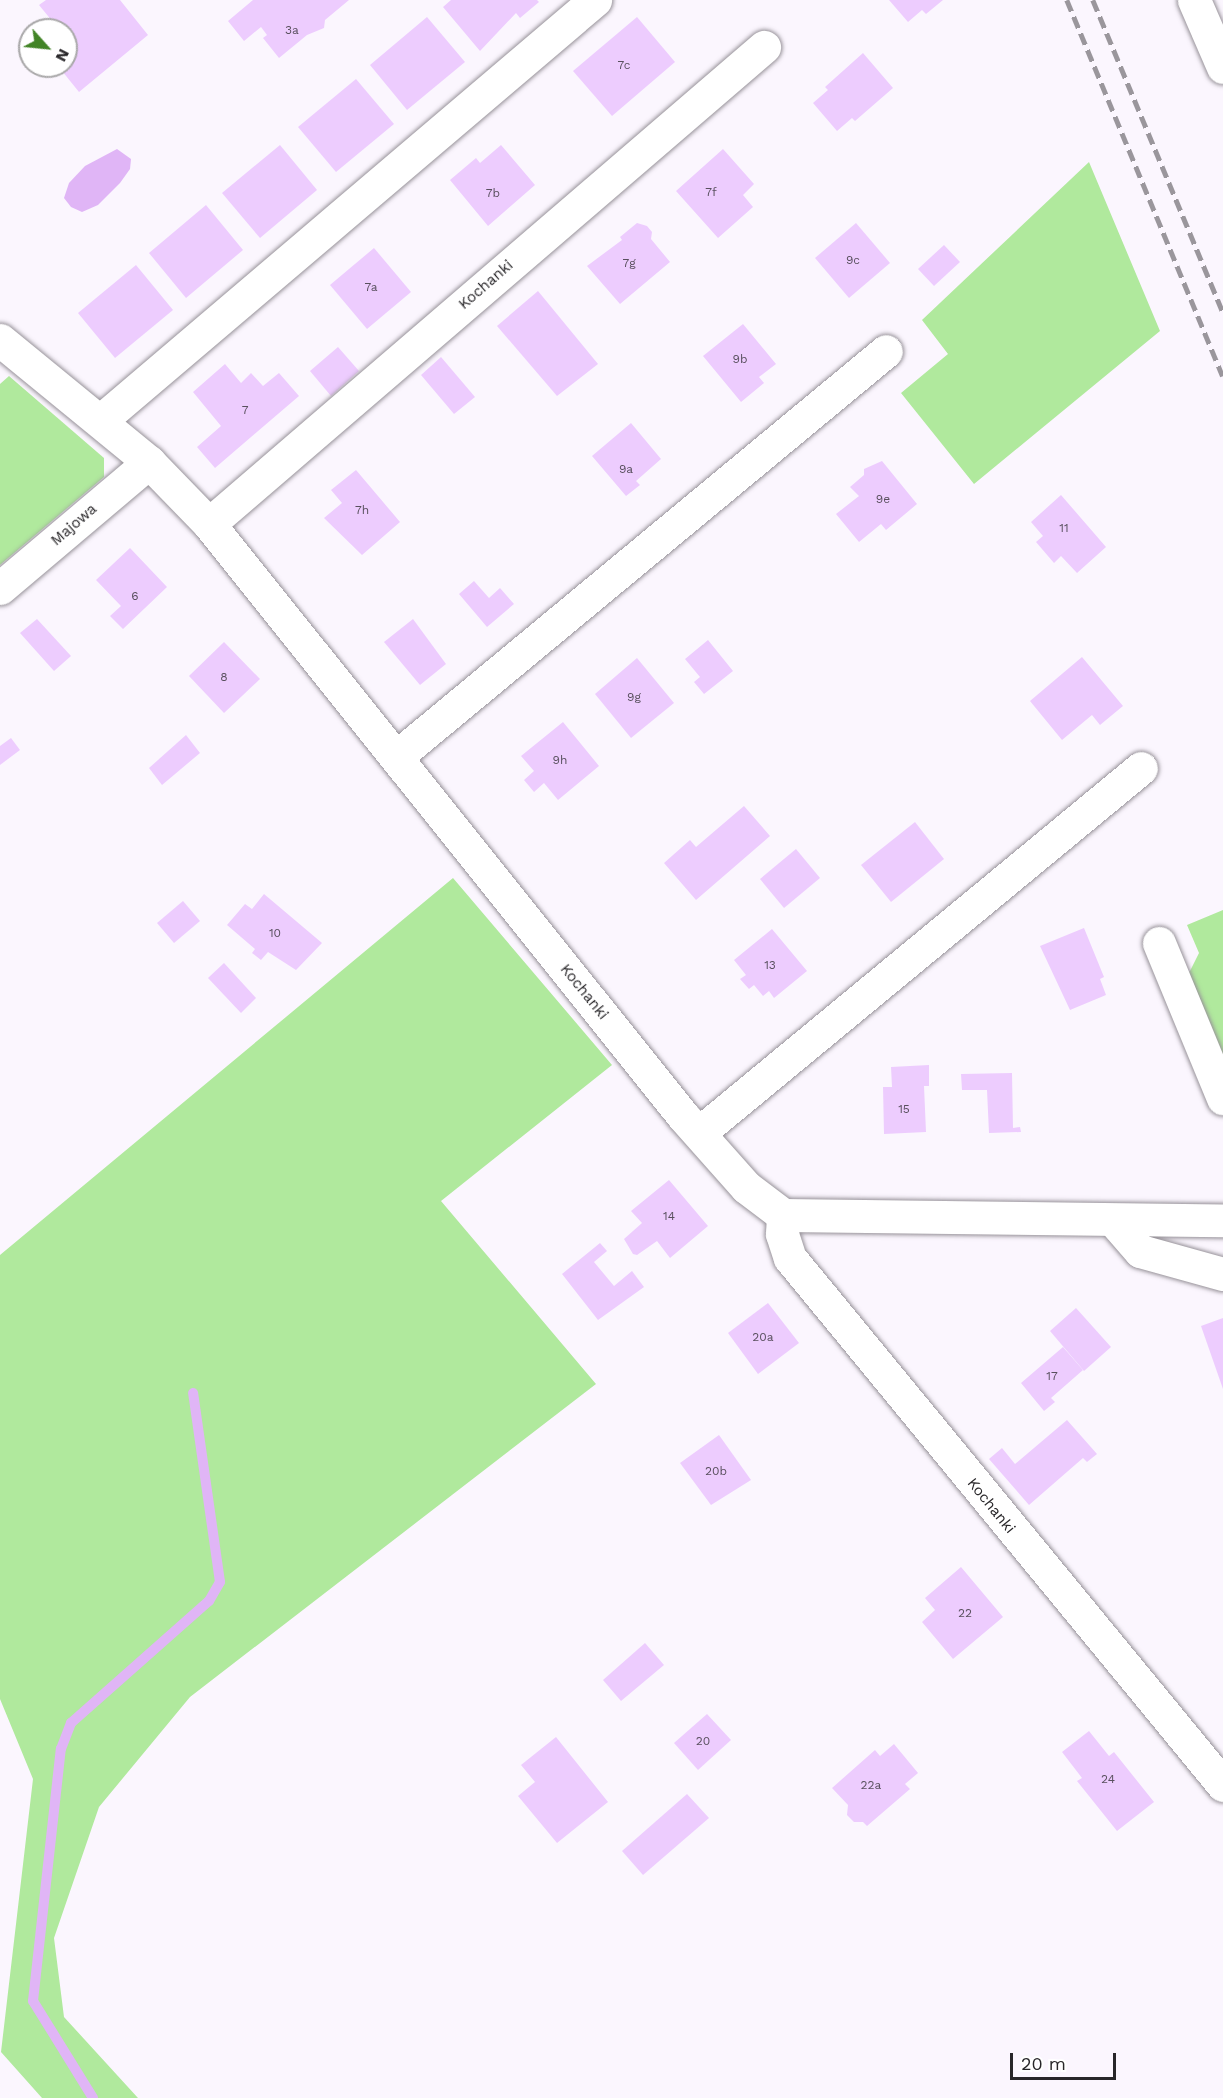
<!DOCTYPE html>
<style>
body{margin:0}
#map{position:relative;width:1223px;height:2098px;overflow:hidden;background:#fbf6fe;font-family:"Work Sans",sans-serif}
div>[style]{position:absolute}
.green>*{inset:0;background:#b0e99d}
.water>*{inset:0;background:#e0b5f6}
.stream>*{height:10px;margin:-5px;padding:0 5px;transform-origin:5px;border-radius:5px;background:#e0b5f6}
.building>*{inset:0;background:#edccfe}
.roads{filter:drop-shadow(0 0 2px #979299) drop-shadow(0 0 2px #979299)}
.minor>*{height:33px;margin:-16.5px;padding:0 16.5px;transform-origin:16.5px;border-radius:16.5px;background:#fff}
.rail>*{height:4.5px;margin-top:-2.25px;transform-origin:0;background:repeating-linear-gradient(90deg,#9a969c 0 12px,transparent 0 18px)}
span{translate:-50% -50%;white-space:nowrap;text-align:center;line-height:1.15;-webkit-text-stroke:5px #fff;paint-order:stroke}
.number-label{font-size:12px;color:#59505e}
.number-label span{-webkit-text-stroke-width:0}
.street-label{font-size:15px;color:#282629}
.north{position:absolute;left:18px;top:18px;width:60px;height:60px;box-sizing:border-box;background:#fff;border:2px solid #a9a8a9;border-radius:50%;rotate:117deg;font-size:16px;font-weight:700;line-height:24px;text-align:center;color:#282629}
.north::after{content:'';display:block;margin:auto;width:21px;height:27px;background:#428426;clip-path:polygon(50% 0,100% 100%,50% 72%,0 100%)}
.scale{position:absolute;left:1010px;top:2053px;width:106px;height:27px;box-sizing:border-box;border:3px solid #282629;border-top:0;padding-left:8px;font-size:18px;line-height:21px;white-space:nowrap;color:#282629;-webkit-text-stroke:4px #fff;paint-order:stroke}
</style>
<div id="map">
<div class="green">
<i style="clip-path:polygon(1089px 162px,1160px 331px,974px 484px,901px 393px,948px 354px,922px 320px)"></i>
<i style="clip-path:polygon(9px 376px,104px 458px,104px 477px,0 565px,0 384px)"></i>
<i style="clip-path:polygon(453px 878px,612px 1065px,441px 1201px,596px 1384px,190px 1697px,99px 1807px,54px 1938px,64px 2017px,138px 2098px,42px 2098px,1px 2052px,33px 1779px,0 1699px,0 1255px)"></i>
<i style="clip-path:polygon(1223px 910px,1223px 1058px,1188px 975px,1199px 953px,1187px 925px)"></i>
</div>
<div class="water">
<i style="clip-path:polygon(117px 149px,131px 159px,130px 169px,120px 183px,98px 205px,82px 212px,71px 207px,64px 198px,69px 183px,85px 166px)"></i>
</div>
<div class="stream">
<i style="left:93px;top:2098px;width:114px;rotate:-121.7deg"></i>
<i style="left:33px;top:2001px;width:254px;rotate:-83.7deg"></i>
<i style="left:61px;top:1749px;width:28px;rotate:-69deg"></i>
<i style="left:71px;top:1723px;width:184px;rotate:-41.5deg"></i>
<i style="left:209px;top:1601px;width:22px;rotate:-60deg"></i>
<i style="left:220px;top:1582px;width:191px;rotate:-98.1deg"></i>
</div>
<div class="building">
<i style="clip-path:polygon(46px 0,120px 0,148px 35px,79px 92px,58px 66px,66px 66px,66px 30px,54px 30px,57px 27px,39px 5px)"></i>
<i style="clip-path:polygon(253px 0,349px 0,325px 20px,324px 28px,307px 35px,279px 58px,263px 38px,267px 35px,261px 27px,244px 41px,228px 21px)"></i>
<i style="clip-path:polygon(451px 0,537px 0,539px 2px,520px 18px,516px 13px,480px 51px,443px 7px)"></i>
<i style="clip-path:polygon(889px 0,943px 0,926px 14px,922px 10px,908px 22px)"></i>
<i style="clip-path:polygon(427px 17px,465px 62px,407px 110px,370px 65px)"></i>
<i style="clip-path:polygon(637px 17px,675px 62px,612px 116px,573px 71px)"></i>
<i style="clip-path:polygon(863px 53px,893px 88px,855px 121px,852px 118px,837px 131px,813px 103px,828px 90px,825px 87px)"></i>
<i style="clip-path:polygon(356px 79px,394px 124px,336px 172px,298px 127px)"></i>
<i style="clip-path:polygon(280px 145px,317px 190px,260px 238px,222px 193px)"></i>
<i style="clip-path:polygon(501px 145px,535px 185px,488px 226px,450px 180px,476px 158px,480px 163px)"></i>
<i style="clip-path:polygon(723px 149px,754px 184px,743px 195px,753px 207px,718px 238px,676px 191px)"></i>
<i style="clip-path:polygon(206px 205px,243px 250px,186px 298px,149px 253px)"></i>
<i style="clip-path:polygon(637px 223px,647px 226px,652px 232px,651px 239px,670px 262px,620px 304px,587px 266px,622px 240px,620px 237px)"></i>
<i style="clip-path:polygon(856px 223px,890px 263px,849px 298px,815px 258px)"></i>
<i style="clip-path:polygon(944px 245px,960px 262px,934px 286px,918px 269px)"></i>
<i style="clip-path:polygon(374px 248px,411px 292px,367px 329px,330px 285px)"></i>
<i style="clip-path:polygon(136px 265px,173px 310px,115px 358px,78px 313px)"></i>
<i style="clip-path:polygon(538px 291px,598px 364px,557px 396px,497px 326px)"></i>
<i style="clip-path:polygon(743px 324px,776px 364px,759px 377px,764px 383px,741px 402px,703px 356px)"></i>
<i style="clip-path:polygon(338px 347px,359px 371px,331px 396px,310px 371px)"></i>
<i style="clip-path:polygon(441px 357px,475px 397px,454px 414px,421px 375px)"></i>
<i style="clip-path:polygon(225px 364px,241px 383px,251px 373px,263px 386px,279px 373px,299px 396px,215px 468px,197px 447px,221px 426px,193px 392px)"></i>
<i style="clip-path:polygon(631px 423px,661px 459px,636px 481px,640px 485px,626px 496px,592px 456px)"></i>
<i style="clip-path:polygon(882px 461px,917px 504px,886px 530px,881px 524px,859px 542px,836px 514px,859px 496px,850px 487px,864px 475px,864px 469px)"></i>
<i style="clip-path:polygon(356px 470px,400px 522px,362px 555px,324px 518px,342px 503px,331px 490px)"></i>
<i style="clip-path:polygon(1061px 495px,1106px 547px,1077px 573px,1061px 556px,1054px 563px,1036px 542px,1043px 536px,1031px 522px)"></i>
<i style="clip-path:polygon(130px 548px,167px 587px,123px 629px,110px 616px,121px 606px,96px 580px)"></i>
<i style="clip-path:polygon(474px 581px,489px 598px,500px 588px,514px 604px,487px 627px,459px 594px)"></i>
<i style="clip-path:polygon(37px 619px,71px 656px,54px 671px,20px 633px)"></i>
<i style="clip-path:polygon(413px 619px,446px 664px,420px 685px,384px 642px)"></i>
<i style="clip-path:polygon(708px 640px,733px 671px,704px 694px,694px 682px,700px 677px,685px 659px)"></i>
<i style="clip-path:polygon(224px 642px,260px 679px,224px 713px,189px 676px)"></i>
<i style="clip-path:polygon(1082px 657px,1123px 706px,1100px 725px,1092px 715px,1062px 740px,1030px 701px)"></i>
<i style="clip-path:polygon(637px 658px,674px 703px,631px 738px,595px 694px)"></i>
<i style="clip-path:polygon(563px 722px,599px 766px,558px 800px,544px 783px,534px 792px,524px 780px,534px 771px,521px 756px)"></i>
<i style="clip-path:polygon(186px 735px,200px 753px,162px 785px,149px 768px)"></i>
<i style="clip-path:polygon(11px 738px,20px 750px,0 765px,0 746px)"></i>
<i style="clip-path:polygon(744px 806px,770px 836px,696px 900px,664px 863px,690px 840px,696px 847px)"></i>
<i style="clip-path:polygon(915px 822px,944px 859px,891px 902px,861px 865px)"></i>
<i style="clip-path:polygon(796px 849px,820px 878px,784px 908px,760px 879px)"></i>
<i style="clip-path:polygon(264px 894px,322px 943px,296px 970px,268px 952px,261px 960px,252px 953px,255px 949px,227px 925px,245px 904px,252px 909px)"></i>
<i style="clip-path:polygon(183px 901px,200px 921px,174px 943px,157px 923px)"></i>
<i style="clip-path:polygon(1084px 928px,1104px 977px,1100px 979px,1106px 995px,1070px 1010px,1040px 946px)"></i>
<i style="clip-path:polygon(772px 929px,807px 971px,774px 998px,769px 991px,763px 996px,754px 985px,749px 989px,740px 979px,746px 975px,734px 960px)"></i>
<i style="clip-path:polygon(224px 963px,256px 998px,241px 1013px,208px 978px)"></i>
<i style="clip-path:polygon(929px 1065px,929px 1086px,924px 1086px,926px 1132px,884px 1134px,883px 1087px,892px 1087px,891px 1067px)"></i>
<i style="clip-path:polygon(1012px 1073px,1013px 1128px,1020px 1127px,1021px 1132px,989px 1133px,987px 1090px,962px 1090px,961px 1074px)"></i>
<i style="clip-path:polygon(669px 1180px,708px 1226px,670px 1258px,657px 1241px,637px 1255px,633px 1254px,624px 1239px,642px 1223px,631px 1211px)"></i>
<i style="clip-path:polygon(600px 1243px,607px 1251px,594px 1262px,614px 1286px,632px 1271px,644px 1287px,598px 1320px,562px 1274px)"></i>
<i style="clip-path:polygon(768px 1303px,799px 1343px,758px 1374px,728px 1333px)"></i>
<i style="clip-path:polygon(1076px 1308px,1111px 1347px,1084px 1371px,1050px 1331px)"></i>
<i style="clip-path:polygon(1223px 1318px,1223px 1389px,1201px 1326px)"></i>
<i style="clip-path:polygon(1063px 1347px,1083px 1370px,1051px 1398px,1055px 1402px,1044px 1411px,1021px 1383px)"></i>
<i style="clip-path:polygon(1067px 1420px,1097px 1454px,1087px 1462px,1083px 1458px,1029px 1505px,989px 1459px,1002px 1448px,1015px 1464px)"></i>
<i style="clip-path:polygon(719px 1435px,751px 1480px,711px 1505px,680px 1463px)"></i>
<i style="clip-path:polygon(961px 1567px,1003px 1617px,953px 1659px,922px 1622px,935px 1610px,925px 1598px)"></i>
<i style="clip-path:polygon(645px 1643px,664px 1665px,621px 1701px,603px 1680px)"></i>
<i style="clip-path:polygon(707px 1714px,731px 1740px,698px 1770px,674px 1743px)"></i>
<i style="clip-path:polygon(1089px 1731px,1109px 1756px,1114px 1752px,1154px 1802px,1117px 1831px,1077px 1781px,1082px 1778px,1062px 1752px)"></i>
<i style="clip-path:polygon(556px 1737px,608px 1802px,557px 1843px,518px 1796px,535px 1782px,521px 1765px)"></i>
<i style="clip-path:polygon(894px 1744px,918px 1773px,905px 1784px,910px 1789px,867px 1826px,863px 1822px,854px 1822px,847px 1815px,848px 1805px,832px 1788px,875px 1750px,880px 1756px)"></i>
<i style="clip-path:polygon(687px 1794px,709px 1818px,643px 1875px,622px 1851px)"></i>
</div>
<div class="roads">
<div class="minor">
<i style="left:1194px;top:0;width:73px;rotate:66.6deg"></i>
<i style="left:0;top:340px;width:193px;rotate:39.3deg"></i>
<i style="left:149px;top:462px;width:86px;rotate:45.9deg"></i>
<i style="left:209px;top:524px;width:758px;rotate:51.32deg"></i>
<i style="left:683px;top:1116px;width:95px;rotate:48.4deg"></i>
<i style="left:746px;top:1187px;width:46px;rotate:37.1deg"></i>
<i style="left:783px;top:1215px;width:440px;rotate:0.7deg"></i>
<i style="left:100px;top:421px;width:650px;rotate:-40.38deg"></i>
<i style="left:209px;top:524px;width:732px;rotate:-40.68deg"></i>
<i style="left:0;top:588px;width:195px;rotate:-40.2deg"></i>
<i style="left:396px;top:757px;width:636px;rotate:-39.64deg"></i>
<i style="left:1159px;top:943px;width:168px;rotate:67.6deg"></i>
<i style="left:699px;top:1133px;width:573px;rotate:-39.55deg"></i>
<i style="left:783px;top:1215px;width:19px;rotate:93deg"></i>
<i style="left:782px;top:1234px;width:25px;rotate:72deg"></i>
<i style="left:790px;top:1258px;width:682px;rotate:50.59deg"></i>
<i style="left:1113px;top:1220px;width:41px;rotate:48.9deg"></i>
<i style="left:1140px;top:1251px;width:86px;rotate:15.5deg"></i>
</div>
</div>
<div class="rail">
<i style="left:1067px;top:0;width:407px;rotate:67.5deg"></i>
<i style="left:1093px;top:0;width:339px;rotate:67.4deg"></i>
</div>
<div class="number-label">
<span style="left:292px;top:31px">3a</span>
<span style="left:624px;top:66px">7c</span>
<span style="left:711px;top:193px">7f</span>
<span style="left:493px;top:194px">7b</span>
<span style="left:853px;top:261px">9c</span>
<span style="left:629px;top:264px">7g</span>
<span style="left:371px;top:288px">7a</span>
<span style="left:740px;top:360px">9b</span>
<span style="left:245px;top:411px">7</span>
<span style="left:626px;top:470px">9a</span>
<span style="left:883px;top:500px">9e</span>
<span style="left:362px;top:511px">7h</span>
<span style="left:1064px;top:529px">11</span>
<span style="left:135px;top:597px">6</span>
<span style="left:224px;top:678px">8</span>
<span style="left:634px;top:698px">9g</span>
<span style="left:560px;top:761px">9h</span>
<span style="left:275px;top:934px">10</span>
<span style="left:770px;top:966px">13</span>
<span style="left:904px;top:1110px">15</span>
<span style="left:669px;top:1217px">14</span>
<span style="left:763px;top:1338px">20a</span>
<span style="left:1052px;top:1377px">17</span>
<span style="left:716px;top:1472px">20b</span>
<span style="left:965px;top:1614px">22</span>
<span style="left:703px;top:1742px">20</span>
<span style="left:1108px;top:1780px">24</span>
<span style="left:871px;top:1786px">22a</span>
</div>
<div class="street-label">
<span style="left:486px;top:285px;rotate:-41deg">Kochanki</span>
<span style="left:74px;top:525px;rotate:-41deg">Majowa</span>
<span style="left:584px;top:992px;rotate:51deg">Kochanki</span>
<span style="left:991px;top:1506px;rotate:51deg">Kochanki</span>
</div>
<div class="north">N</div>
<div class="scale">20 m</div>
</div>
